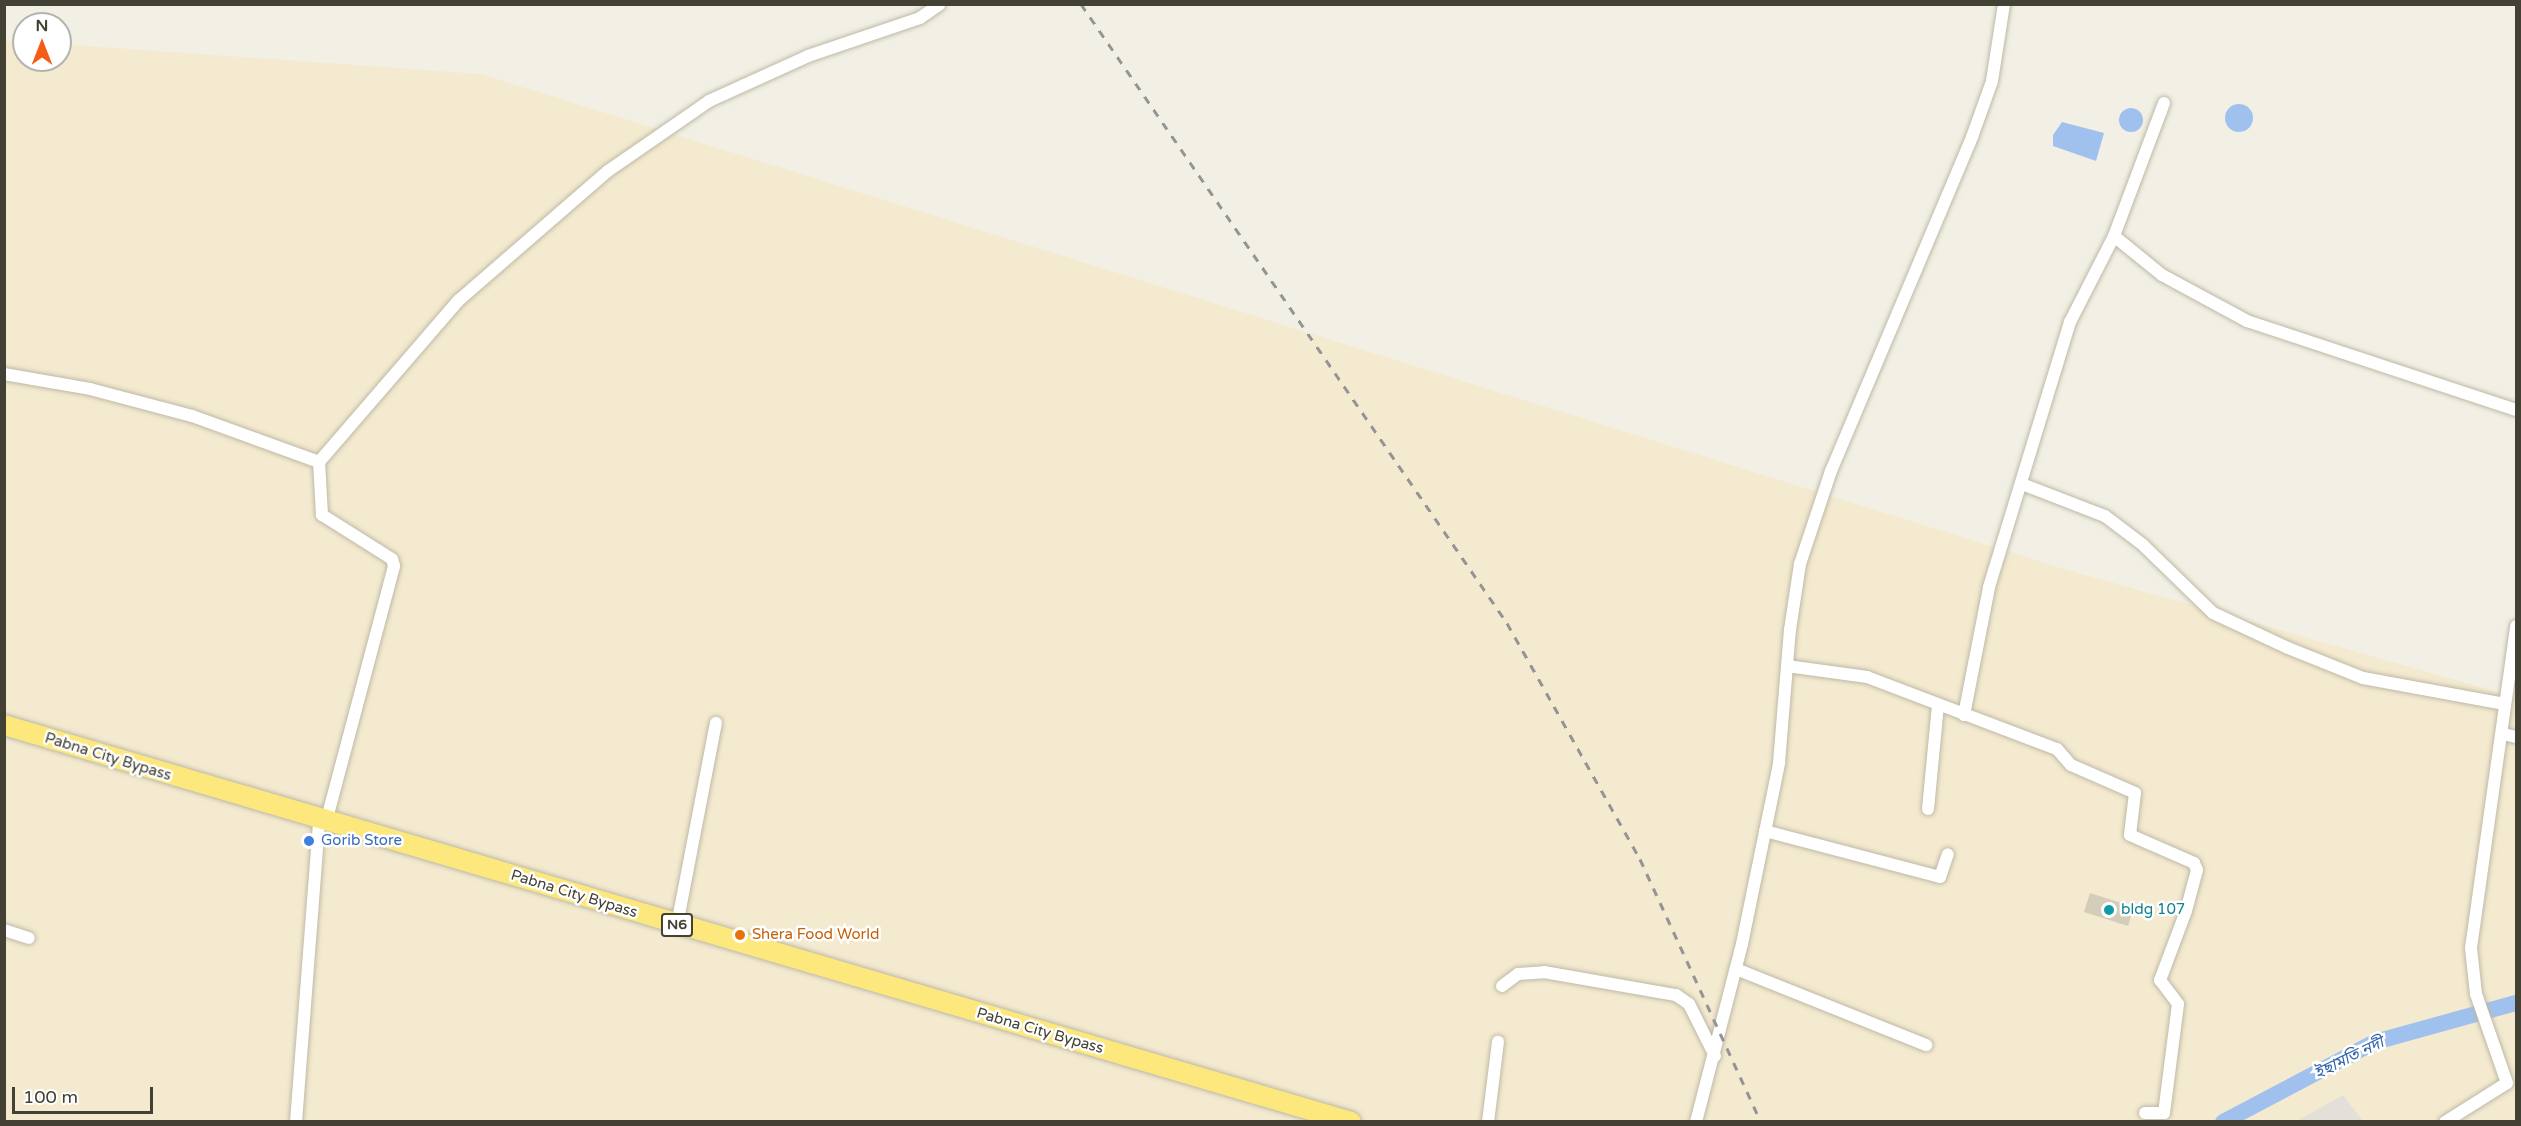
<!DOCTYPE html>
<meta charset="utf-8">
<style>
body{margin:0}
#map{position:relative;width:2521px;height:1126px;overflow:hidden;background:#f2f0e4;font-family:"Varela Round","Noto Sans Bengali",sans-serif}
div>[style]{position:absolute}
.commercial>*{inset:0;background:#f4eacf}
.industrial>*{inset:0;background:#e3e0d9}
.water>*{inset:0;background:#a0c1ee}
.round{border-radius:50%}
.river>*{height:16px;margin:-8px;padding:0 8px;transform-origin:8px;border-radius:8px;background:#a0c1ee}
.building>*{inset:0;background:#d3cdb9}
.roads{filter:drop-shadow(0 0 2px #bdb9a7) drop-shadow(0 0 2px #bdb9a7)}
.minor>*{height:12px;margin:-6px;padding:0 6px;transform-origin:6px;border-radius:6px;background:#fff}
.trunk>*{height:20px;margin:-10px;padding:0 10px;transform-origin:10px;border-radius:10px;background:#fce87c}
.rail>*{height:3px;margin-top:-1.5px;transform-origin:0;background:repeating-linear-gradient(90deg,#949494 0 8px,transparent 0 16px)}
.dots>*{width:16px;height:16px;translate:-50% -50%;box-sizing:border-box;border:3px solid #fff;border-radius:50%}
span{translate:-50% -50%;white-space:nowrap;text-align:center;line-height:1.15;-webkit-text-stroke:5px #fff;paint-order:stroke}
.shield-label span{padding:2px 4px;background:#fff;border:2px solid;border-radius:4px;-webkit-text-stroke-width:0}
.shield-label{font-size:14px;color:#434034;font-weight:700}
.street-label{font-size:15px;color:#434034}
.shop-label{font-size:15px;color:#366cbe}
.left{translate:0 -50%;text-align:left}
.culture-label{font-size:15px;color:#0d838f}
.food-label{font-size:15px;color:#c56008}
.water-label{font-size:16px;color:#3063ac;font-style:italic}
.frame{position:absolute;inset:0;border:6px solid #434034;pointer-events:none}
.north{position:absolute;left:12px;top:12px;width:60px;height:60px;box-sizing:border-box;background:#fff;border:2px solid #b4b3ae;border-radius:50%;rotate:0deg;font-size:16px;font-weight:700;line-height:24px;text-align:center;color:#434034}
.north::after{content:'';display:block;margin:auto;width:21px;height:27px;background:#f55d17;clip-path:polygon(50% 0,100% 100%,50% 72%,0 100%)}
.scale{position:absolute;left:12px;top:1087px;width:141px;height:27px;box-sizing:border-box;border:3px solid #434034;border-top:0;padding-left:8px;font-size:18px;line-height:21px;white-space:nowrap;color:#434034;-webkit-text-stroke:4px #fff;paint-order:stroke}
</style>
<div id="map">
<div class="commercial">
<i style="clip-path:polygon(4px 40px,24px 41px,24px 60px,60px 60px,60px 44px,481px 74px,2061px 568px,2516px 697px,2516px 1121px,5px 1121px)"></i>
</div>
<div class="industrial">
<i style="clip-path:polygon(2343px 1095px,2363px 1121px,2297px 1121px)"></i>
</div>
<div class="water">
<i class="round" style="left:2225px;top:104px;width:28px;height:28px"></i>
<i class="round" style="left:2119px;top:108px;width:24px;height:24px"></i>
<i style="clip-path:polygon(2062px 122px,2104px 133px,2096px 161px,2053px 146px,2053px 135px)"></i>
</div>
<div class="river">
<i style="left:2223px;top:1122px;width:172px;rotate:-27.8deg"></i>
<i style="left:2375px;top:1042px;width:146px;rotate:-15.5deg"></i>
</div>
<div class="building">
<i style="clip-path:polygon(2090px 893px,2134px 907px,2128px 926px,2084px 912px)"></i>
</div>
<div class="roads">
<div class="minor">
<i style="left:2114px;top:236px;width:62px;rotate:39.1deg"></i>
<i style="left:2162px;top:275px;width:97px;rotate:28.4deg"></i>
<i style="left:2247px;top:321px;width:283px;rotate:18.3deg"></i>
<i style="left:4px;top:374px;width:87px;rotate:9.9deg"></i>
<i style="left:90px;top:389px;width:106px;rotate:14.8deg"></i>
<i style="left:192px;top:416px;width:135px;rotate:19.9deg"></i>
<i style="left:2022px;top:484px;width:89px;rotate:21.1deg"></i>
<i style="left:2105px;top:516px;width:48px;rotate:37.3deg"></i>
<i style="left:2143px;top:545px;width:98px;rotate:44.2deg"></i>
<i style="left:2213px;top:613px;width:83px;rotate:25deg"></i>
<i style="left:2288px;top:648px;width:81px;rotate:21.8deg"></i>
<i style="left:2363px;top:678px;width:144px;rotate:10.4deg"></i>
<i style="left:1787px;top:666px;width:81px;rotate:7.8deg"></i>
<i style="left:1867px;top:677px;width:203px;rotate:20.8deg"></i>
<i style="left:2057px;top:749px;width:21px;rotate:49deg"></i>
<i style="left:2071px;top:765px;width:70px;rotate:23.6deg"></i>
<i style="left:2135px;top:793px;width:42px;rotate:96.8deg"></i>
<i style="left:2130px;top:835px;width:70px;rotate:23.6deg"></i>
<i style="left:2194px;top:863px;width:8px;rotate:67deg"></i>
<i style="left:2197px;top:870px;width:42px;rotate:105deg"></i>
<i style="left:2186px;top:911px;width:74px;rotate:110.6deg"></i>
<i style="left:2160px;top:980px;width:30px;rotate:53deg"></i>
<i style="left:2178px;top:1004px;width:110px;rotate:97.3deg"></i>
<i style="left:2164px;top:1113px;width:19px;rotate:180deg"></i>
<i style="left:1964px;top:715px;width:130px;rotate:-78.9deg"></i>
<i style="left:1989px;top:587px;width:277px;rotate:-73deg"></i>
<i style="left:2070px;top:322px;width:97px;rotate:-62.9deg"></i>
<i style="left:2114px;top:236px;width:142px;rotate:-69.4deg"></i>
<i style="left:2503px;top:734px;width:13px;rotate:13deg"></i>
<i style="left:1928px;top:809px;width:104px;rotate:-84.5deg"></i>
<i style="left:326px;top:822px;width:265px;rotate:-75.1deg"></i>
<i style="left:394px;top:566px;width:7px;rotate:-106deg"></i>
<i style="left:392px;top:559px;width:83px;rotate:-147.8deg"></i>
<i style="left:322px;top:515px;width:53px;rotate:-93.2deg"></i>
<i style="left:319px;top:462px;width:214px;rotate:-49.2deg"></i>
<i style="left:459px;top:300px;width:197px;rotate:-40.9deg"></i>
<i style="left:608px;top:171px;width:123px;rotate:-34.7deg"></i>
<i style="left:709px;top:101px;width:109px;rotate:-24.4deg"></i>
<i style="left:808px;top:56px;width:118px;rotate:-18.7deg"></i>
<i style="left:920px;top:18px;width:24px;rotate:-35deg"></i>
<i style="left:1765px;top:831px;width:181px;rotate:14.7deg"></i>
<i style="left:1940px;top:877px;width:24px;rotate:-71deg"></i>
<i style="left:677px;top:925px;width:206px;rotate:-79.1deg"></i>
<i style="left:4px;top:930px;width:26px;rotate:18deg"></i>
<i style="left:1736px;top:969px;width:205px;rotate:21.8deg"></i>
<i style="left:1502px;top:986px;width:20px;rotate:-37deg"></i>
<i style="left:1518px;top:974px;width:26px;rotate:-4deg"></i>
<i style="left:1544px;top:972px;width:134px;rotate:9.9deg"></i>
<i style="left:1676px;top:995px;width:16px;rotate:35deg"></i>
<i style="left:1689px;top:1004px;width:58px;rotate:63.4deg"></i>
<i style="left:296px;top:1122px;width:303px;rotate:-85.6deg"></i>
<i style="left:1488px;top:1122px;width:81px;rotate:-82.9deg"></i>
<i style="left:1696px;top:1122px;width:184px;rotate:-75.5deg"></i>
<i style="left:1742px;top:944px;width:185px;rotate:-78.4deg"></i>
<i style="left:1779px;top:763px;width:133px;rotate:-85.3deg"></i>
<i style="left:1790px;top:630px;width:67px;rotate:-81.4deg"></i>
<i style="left:1800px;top:564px;width:98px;rotate:-71.6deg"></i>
<i style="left:1831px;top:471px;width:363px;rotate:-67.1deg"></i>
<i style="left:1972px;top:137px;width:59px;rotate:-70.3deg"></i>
<i style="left:1992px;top:81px;width:78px;rotate:-81.1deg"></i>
<i style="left:2445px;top:1122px;width:73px;rotate:-32.2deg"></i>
<i style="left:2507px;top:1083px;width:94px;rotate:-109.2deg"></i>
<i style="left:2476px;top:994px;width:46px;rotate:-96.2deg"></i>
<i style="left:2471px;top:948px;width:325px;rotate:-82deg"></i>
</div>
<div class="trunk">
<i style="left:4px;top:725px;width:1404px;rotate:16.42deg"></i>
</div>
</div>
<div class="rail">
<i style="left:1081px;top:4px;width:751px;rotate:55.46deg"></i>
<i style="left:1507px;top:623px;width:271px;rotate:60.6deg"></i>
<i style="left:1640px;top:859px;width:289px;rotate:65.3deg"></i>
</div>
<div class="dots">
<i style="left:309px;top:841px;background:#3f7fe0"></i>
<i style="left:2109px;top:910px;background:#0f9aa8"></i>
<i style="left:740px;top:935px;background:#e8710a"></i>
</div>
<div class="shield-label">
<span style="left:677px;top:925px">N6</span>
</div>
<div class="street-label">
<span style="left:108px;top:757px;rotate:17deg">Pabna City Bypass</span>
<span style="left:574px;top:894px;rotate:17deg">Pabna City Bypass</span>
<span style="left:1040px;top:1031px;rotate:16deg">Pabna City Bypass</span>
</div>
<div class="shop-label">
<span class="left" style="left:321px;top:841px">Gorib Store</span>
</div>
<div class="culture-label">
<span class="left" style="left:2121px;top:910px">bldg 107</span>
</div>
<div class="food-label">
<span class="left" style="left:752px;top:935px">Shera Food World</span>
</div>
<div class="water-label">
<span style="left:2349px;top:1058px;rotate:-26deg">ইছামতি নদী</span>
</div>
<div class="frame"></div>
<div class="north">N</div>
<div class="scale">100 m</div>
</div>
